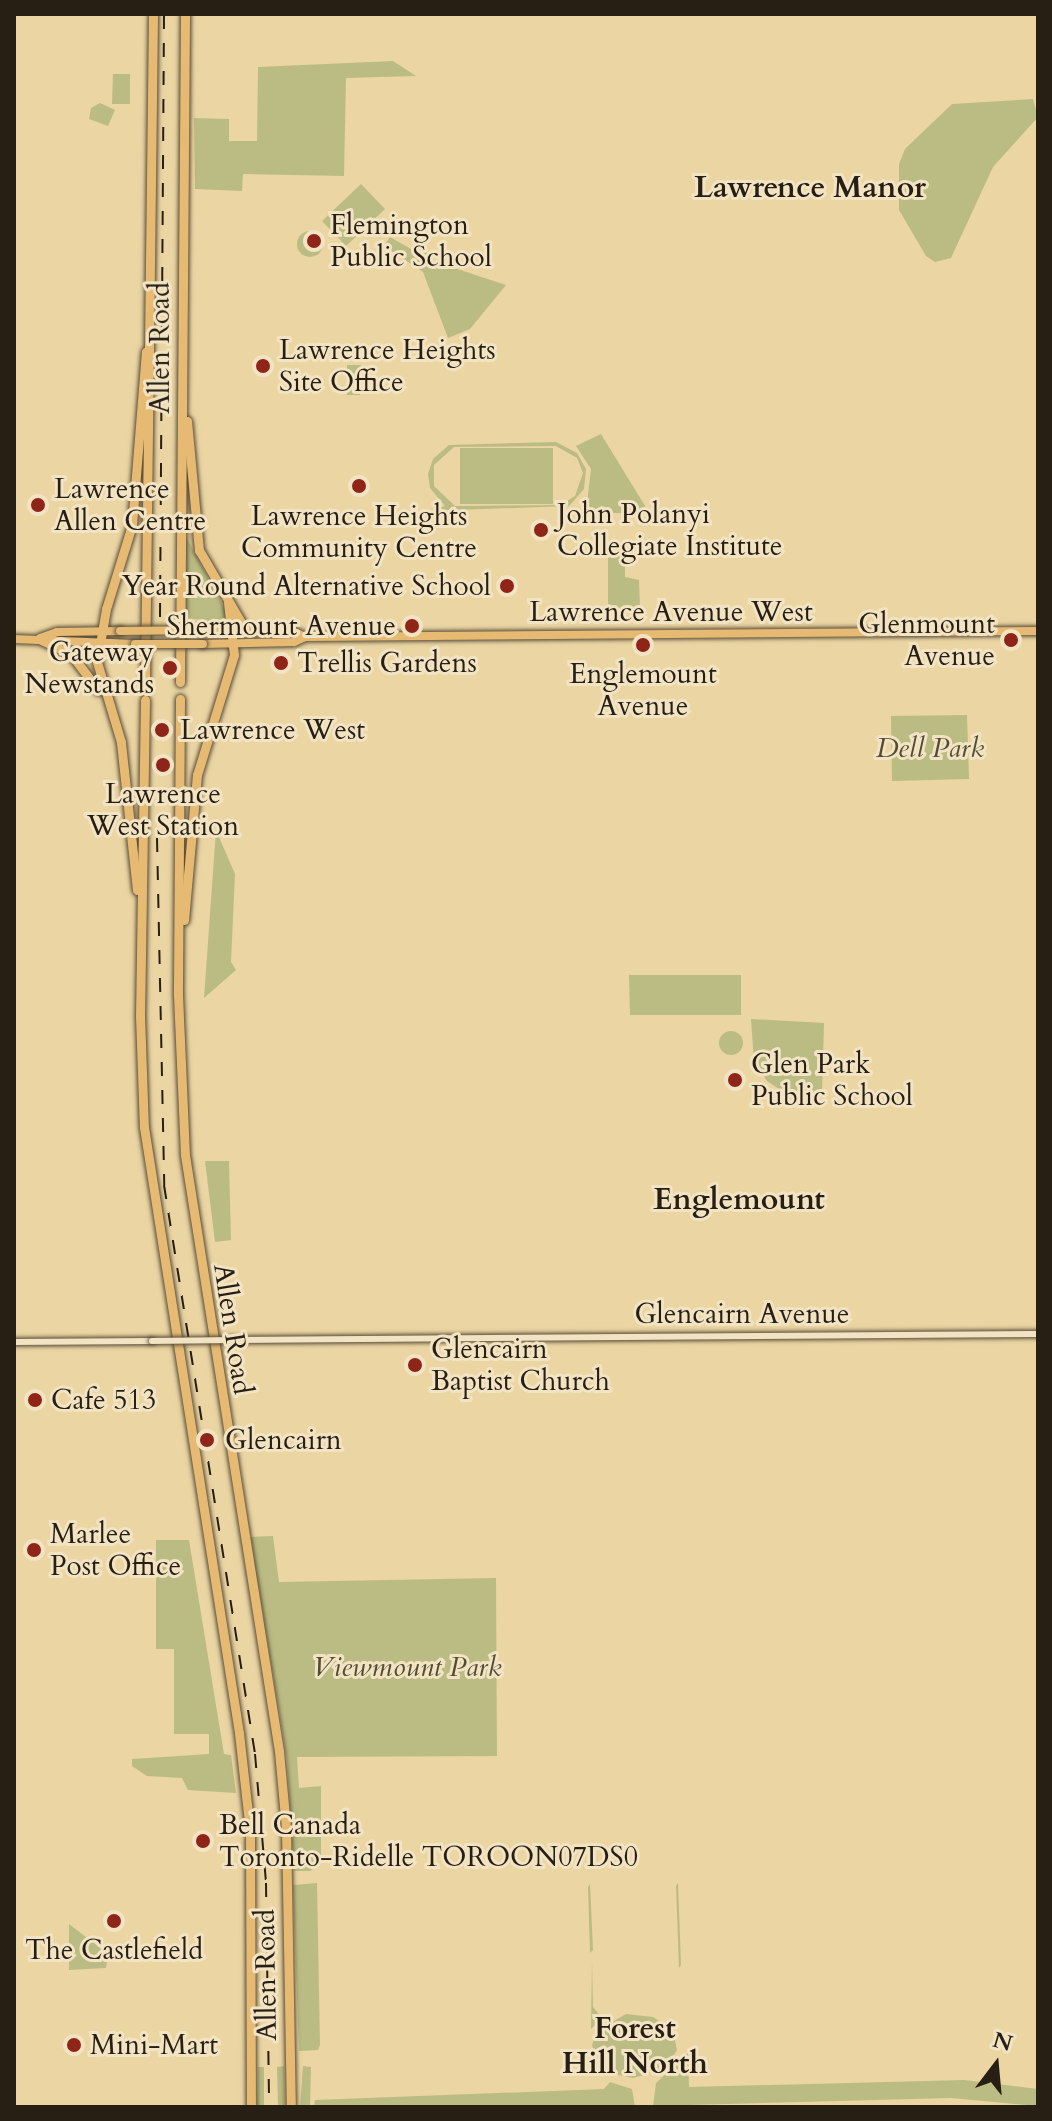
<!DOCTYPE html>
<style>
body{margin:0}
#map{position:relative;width:1052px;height:2121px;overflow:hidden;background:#ebd5a3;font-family:Cardo,serif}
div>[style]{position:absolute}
.green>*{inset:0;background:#bbbc83}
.round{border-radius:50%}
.highway-tunnel>*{height:9px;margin-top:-4.5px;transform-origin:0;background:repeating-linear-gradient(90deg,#c4b086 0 9px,transparent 0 13.5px)}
.roads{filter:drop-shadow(0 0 2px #584c38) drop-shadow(0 0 2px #584c38)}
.minor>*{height:6px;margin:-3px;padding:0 3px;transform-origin:3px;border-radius:3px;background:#f2e4c3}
.major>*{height:8px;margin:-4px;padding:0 4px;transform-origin:4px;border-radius:4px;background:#e6ba72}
.highway>*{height:9px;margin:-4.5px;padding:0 4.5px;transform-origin:4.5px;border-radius:4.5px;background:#e6ba72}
.rail>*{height:2px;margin-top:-1px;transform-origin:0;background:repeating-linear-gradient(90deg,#271e14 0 14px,transparent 0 28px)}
.bridges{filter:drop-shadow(0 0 2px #584c38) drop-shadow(0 0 2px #584c38)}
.minor-bridge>*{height:6px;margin:-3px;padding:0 3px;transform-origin:3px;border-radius:3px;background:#f2e4c3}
.major-bridge>*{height:8px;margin:-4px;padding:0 4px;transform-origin:4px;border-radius:4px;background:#e6ba72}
.dots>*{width:22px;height:22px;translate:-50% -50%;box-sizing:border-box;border:4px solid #f2e4c3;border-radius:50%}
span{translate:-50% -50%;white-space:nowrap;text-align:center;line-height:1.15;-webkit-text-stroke:6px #f2e4c3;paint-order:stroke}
.poi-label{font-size:28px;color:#271e14}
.left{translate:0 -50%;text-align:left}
.right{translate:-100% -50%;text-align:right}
.street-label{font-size:28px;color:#271e14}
.park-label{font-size:28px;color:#534d35;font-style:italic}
.neighbourhood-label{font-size:30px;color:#271e14;font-weight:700}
.frame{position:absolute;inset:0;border:16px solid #271e14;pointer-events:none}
.north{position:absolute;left:956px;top:2025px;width:80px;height:80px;-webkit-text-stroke:6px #f2e4c3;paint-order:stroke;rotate:16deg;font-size:22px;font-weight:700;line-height:32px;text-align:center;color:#271e14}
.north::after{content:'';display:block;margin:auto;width:28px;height:36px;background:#271e14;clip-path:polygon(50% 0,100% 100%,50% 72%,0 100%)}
</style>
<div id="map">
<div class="green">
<i style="clip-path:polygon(393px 61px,416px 76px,346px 78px,344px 176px,243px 174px,242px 191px,195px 189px,194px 118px,229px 119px,229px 141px,257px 141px,258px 67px)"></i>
<i style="clip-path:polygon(113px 74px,130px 74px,130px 104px,112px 104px)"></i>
<i style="clip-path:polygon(1033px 99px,1038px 117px,993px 167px,951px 258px,935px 262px,926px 256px,899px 210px,899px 164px,905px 149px,952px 104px)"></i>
<i style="clip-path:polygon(100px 103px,115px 110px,108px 126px,89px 119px,91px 108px)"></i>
<i style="clip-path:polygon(361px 184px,385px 209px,346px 246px,322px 221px)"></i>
<i class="round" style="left:297px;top:231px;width:26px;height:26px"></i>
<i style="clip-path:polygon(390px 237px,411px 249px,425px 250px,433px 261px,506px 285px,470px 329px,448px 338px,423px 272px,384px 246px)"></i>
<i style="clip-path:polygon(347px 365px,361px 365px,360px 395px,347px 395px)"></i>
<i style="clip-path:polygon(601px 434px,650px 514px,586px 512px,591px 469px,576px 446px)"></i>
<i style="clip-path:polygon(evenodd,556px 442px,577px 453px,586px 469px,584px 489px,569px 506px,428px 511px,445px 506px,430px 488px,428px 474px,433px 459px,449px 445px,556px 442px,556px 446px,577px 458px,583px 473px,575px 496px,561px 505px,455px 506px,434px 486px,434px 465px,454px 447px,556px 446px)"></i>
<i style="clip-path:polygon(460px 448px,553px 448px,553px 504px,460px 504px)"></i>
<i style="clip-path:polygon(185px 535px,227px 613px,226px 623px,186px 618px)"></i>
<i style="clip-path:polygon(608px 547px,625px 547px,625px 577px,639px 580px,640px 608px,608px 608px)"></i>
<i style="clip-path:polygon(967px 715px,969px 779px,892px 781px,891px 716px)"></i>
<i style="clip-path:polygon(216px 830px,235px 874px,231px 962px,236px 970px,204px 998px)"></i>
<i style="clip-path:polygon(629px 975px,741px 975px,741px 1015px,630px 1015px)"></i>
<i style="clip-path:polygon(751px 1019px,824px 1023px,822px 1095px,785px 1093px,767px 1081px,754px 1062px)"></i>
<i class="round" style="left:719px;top:1031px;width:24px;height:24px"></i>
<i style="clip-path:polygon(205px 1161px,229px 1161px,231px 1240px,215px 1242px)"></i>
<i style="clip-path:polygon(273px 1536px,279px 1582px,496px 1578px,497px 1756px,297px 1757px,299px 1788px,321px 1786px,321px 1863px,310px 1871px,294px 1871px,287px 1758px,250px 1537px)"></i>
<i style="clip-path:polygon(156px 1540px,189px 1540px,224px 1754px,231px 1755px,236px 1793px,188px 1790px,182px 1778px,147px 1776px,132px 1766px,132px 1759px,209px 1754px,209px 1734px,174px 1734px,174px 1649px,156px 1649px)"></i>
<i style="clip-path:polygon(317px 1883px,320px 2045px,318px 2050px,299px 2051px,293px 1885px)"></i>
<i style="clip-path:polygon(678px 1883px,681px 1965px,679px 1968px,676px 1886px)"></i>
<i style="clip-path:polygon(590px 1884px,593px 1950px,590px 1953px,588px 1887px)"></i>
<i style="clip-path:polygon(69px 1924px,108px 1954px,106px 1968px,69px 1970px)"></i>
<i style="clip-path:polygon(592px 1961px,593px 2007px,602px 2018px,591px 2029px)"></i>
<i style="clip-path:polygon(626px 2014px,653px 2017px,673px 2031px,677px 2050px,665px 2069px,633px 2078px,614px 2074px,598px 2063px,592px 2045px,597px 2031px)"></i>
<i style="clip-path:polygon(688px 2053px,689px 2087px,964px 2080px,1038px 2089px,1038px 2106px,951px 2098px,653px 2106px,656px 2083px)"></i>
<i style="clip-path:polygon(284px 2066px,285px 2107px,278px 2107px,277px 2067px)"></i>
<i style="clip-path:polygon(303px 2066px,311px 2067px,310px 2107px,300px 2107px)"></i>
<i style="clip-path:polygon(258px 2067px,264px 2067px,264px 2107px,257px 2107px)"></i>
<i style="clip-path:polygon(610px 2082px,632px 2089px,635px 2107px,314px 2107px,315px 2100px,604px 2089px)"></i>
</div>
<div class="highway-tunnel">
<i style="left:145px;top:700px;width:21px;rotate:-90deg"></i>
</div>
<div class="roads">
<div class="minor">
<i style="left:233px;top:1340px;width:805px;rotate:-0.43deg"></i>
<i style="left:14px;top:1342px;width:138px;rotate:-0.4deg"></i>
</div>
<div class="major">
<i style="left:203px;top:630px;width:87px"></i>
<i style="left:290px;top:630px;width:17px;rotate:25deg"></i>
<i style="left:305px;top:637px;width:733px;rotate:-0.47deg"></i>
<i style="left:40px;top:638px;width:18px;rotate:-19deg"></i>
<i style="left:57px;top:632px;width:63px;rotate:-0.9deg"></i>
<i style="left:14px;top:639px;width:121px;rotate:2.4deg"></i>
<i style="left:203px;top:644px;width:91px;rotate:-1.3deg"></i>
<i style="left:294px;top:642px;width:12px;rotate:-24deg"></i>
</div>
<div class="highway">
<i style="left:187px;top:421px;width:130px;rotate:84.7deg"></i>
<i style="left:199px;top:550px;width:91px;rotate:59.8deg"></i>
<i style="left:39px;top:639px;width:35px;rotate:25deg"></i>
<i style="left:71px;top:654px;width:45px;rotate:53.1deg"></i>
<i style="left:145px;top:679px;width:665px;rotate:-89.31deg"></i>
<i style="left:180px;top:682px;width:668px;rotate:-89.57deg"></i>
<i style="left:180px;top:699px;width:296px;rotate:90.4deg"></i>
<i style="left:178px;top:995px;width:160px;rotate:87.5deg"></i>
<i style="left:185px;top:1155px;width:603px;rotate:81.04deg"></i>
<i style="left:279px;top:1751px;width:77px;rotate:84.8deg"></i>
<i style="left:286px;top:1828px;width:279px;rotate:89deg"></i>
<i style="left:145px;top:700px;width:315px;rotate:90.9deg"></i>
<i style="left:140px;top:1015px;width:112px;rotate:88deg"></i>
<i style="left:144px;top:1127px;width:613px;rotate:81.09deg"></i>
<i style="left:239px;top:1733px;width:99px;rotate:83.6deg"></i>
<i style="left:250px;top:1831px;width:276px;rotate:89.8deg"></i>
<i style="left:137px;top:890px;width:149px;rotate:-96.2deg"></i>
<i style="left:121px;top:742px;width:84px;rotate:-106.7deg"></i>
<i style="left:97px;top:662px;width:54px;rotate:-80.4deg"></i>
<i style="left:106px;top:609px;width:88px;rotate:-72.8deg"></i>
<i style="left:132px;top:525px;width:174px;rotate:-85.4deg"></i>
<i style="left:184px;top:920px;width:146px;rotate:-84.9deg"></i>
<i style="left:197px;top:775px;width:126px;rotate:-72.9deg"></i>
<i style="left:234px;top:655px;width:53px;rotate:-96.5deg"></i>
</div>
</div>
<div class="rail">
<i style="left:160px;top:617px;width:603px;rotate:-89.62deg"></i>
<i style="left:157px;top:838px;width:347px;rotate:88.8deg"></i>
<i style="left:164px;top:1185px;width:576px;rotate:80.91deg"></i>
<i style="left:255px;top:1754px;width:129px;rotate:85.1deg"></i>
<i style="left:266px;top:1883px;width:224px;rotate:89.2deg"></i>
</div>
<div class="bridges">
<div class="minor-bridge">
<i style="left:152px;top:1341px;width:81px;rotate:-0.7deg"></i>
</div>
<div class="major-bridge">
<i style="left:120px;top:631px;width:83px;rotate:-0.7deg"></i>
<i style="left:135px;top:644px;width:68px"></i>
</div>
</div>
<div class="dots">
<i style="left:314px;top:241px;background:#8f2418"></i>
<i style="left:263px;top:366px;background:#8f2418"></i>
<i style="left:359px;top:486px;background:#8f2418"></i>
<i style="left:38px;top:505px;background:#8f2418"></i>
<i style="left:541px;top:530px;background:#8f2418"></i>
<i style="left:507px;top:586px;background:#8f2418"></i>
<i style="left:412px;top:626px;background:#8f2418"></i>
<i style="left:1011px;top:640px;background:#8f2418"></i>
<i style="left:643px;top:645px;background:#8f2418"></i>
<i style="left:281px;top:663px;background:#8f2418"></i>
<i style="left:170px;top:668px;background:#8f2418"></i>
<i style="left:162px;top:730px;background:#8f2418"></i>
<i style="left:163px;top:765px;background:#8f2418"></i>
<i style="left:735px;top:1080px;background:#8f2418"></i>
<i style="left:415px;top:1365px;background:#8f2418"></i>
<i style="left:35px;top:1400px;background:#8f2418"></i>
<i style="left:207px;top:1440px;background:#8f2418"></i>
<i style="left:34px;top:1550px;background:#8f2418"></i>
<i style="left:203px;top:1841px;background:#8f2418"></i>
<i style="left:114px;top:1921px;background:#8f2418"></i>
<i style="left:74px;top:2045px;background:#8f2418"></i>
</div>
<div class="poi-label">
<span class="left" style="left:330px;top:241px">Flemington<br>Public School</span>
<span class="left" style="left:279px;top:366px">Lawrence Heights<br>Site Office</span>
<span class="left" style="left:54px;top:505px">Lawrence<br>Allen Centre</span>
<span class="left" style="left:557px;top:530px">John Polanyi<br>Collegiate Institute</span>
<span style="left:359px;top:532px">Lawrence Heights<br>Community Centre</span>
<span class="right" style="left:491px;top:586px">Year Round Alternative School</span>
<span class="right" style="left:995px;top:640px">Glenmount<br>Avenue</span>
<span class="right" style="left:396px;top:626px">Shermount Avenue</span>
<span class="right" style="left:154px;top:668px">Gateway<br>Newstands</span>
<span class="left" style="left:297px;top:663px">Trellis Gardens</span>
<span style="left:643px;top:690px">Englemount<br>Avenue</span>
<span class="left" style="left:180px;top:730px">Lawrence West</span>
<span style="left:163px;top:810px">Lawrence<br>West Station</span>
<span class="left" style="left:751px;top:1080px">Glen Park<br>Public School</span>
<span class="left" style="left:431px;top:1365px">Glencairn<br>Baptist Church</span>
<span class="left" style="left:51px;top:1400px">Cafe 513</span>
<span class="left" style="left:225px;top:1440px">Glencairn</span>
<span class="left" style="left:50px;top:1550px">Marlee<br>Post Office</span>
<span class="left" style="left:219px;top:1841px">Bell Canada<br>Toronto-Ridelle TOROON07DS0</span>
<span style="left:114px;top:1950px">The Castlefield</span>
<span class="left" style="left:90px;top:2045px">Mini-Mart</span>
</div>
<div class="street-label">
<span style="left:160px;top:348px;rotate:-90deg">Allen Road</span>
<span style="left:671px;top:612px">Lawrence Avenue West</span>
<span style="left:742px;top:1314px">Glencairn Avenue</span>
<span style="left:233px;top:1329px;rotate:81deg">Allen Road</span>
<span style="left:266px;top:1975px;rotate:-91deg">Allen Road</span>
</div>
<div class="park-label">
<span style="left:930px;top:748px">Dell Park</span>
<span style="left:407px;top:1667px">Viewmount Park</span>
</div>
<div class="neighbourhood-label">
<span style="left:810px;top:188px">Lawrence Manor</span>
<span style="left:739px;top:1200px">Englemount</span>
<span style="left:635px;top:2046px">Forest<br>Hill North</span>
</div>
<div class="frame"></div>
<div class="north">N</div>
</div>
